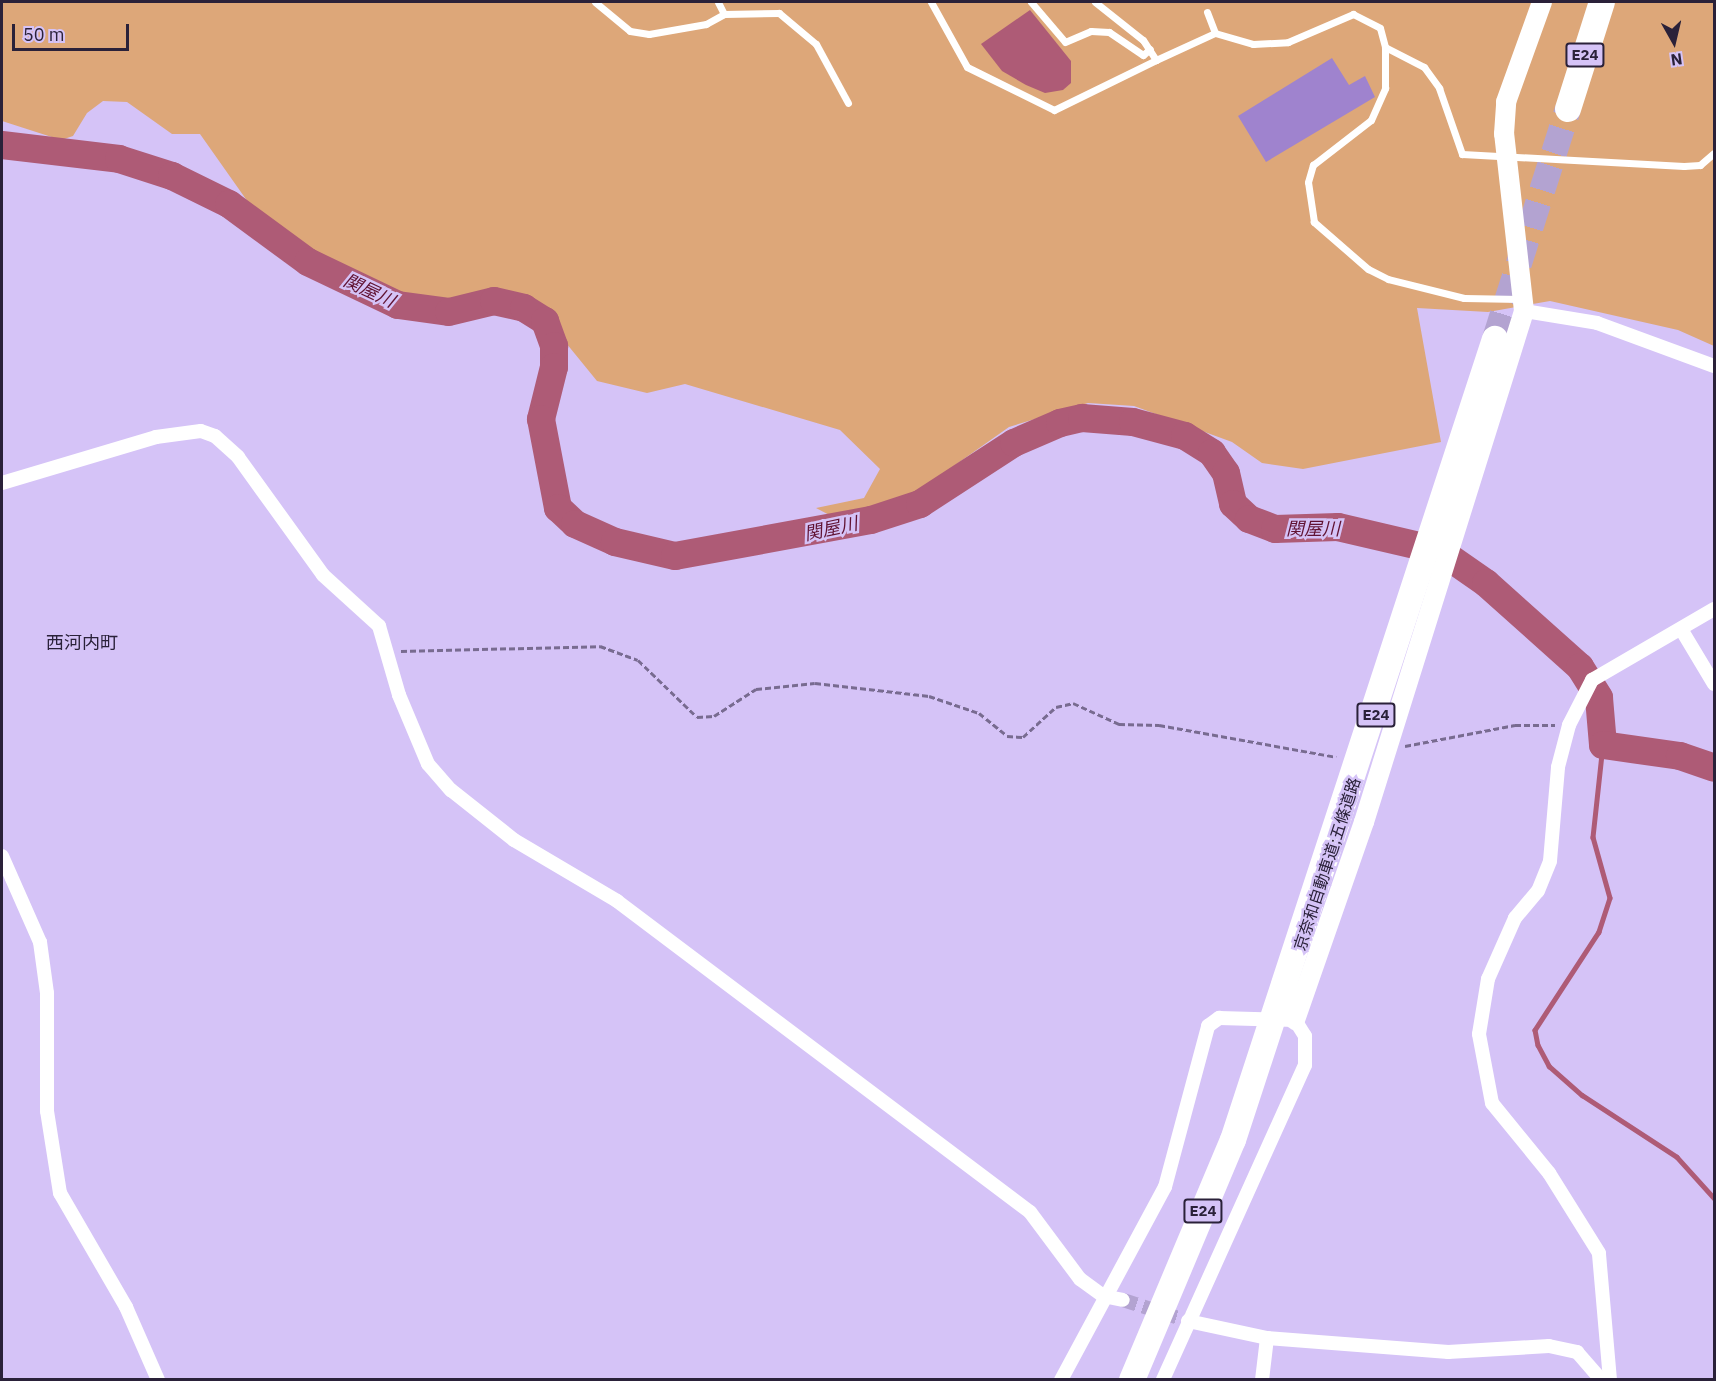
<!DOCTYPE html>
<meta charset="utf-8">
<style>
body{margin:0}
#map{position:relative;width:1716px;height:1381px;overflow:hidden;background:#d5c3f7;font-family:"IBM Plex Sans","Noto Sans JP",sans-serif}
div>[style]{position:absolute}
.green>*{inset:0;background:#dda779}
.water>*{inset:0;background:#ae5b76}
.stream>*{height:4.5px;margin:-2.25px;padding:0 2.25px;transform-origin:2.25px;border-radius:2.25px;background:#ae5b76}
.river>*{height:28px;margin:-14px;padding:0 14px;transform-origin:14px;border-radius:14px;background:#ae5b76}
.building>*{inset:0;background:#9f83ce}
.street-tunnel>*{height:14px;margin-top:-7px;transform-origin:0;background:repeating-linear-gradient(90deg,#b3a3d1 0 14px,transparent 0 21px)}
.highway-tunnel>*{height:26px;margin-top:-13px;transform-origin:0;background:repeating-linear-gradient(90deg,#b3a3d1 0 26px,transparent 0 39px)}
.path>*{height:3px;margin-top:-1.5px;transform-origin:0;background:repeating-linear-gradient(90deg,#786b90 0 6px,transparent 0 9px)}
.lane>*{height:7px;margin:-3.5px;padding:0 3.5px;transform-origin:3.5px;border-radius:3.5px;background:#fff}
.street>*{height:14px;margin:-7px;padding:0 7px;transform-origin:7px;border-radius:7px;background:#fff}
.secondary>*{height:20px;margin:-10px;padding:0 10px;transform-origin:10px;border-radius:10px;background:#fff}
.highway>*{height:26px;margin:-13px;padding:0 13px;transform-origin:13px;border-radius:13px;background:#fff}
span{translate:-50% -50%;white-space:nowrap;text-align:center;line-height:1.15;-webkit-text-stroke:5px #d5c3f7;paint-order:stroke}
.shield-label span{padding:2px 4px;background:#d5c3f7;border:2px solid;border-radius:4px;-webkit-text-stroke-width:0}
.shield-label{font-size:15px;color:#2a2139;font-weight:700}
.street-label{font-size:16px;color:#2a2139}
.water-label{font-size:18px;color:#601232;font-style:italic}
.neighbourhood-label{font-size:18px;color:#2a2139}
.frame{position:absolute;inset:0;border:3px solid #2a2139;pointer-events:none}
.north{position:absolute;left:1644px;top:12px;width:60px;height:60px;-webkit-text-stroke:4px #d5c3f7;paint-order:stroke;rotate:172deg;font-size:16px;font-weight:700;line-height:24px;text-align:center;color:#2a2139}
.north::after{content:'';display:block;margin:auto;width:21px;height:27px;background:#2a2139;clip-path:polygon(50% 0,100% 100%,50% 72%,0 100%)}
.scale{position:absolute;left:12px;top:24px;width:117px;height:27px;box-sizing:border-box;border:3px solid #2a2139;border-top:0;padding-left:8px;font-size:18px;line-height:21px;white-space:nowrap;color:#2a2139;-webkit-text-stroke:4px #d5c3f7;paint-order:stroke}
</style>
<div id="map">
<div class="green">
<i style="clip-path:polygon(2px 2px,1714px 2px,1714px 346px,1678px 330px,1550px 301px,1488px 312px,1417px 308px,1441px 442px,1303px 469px,1262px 463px,1232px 442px,1134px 406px,1088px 403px,1009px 427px,917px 492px,837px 519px,816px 508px,864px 498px,880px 469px,840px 430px,685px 384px,647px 393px,597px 381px,531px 300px,501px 294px,420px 301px,365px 279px,318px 256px,255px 212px,200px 134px,172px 134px,127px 102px,103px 101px,87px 113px,73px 136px,61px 140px,2px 121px)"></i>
</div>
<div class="water">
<i style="clip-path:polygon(1030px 10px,1071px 61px,1071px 83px,1063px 90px,1045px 93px,1026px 85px,1002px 71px,981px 44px)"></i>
</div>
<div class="stream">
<i style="left:1603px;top:745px;width:93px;rotate:96.2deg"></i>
<i style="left:1593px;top:837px;width:63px;rotate:74.4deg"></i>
<i style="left:1610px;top:898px;width:36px;rotate:108deg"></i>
<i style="left:1599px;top:932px;width:117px;rotate:123.1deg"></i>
<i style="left:1535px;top:1030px;width:15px;rotate:79deg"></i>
<i style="left:1538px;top:1045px;width:24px;rotate:62deg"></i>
<i style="left:1549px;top:1066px;width:44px;rotate:41.3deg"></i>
<i style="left:1582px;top:1095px;width:113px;rotate:33.1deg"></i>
<i style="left:1677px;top:1157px;width:55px;rotate:47.9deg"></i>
</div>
<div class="river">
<i style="left:2px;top:145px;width:118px;rotate:6.8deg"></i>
<i style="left:119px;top:159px;width:56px;rotate:17.8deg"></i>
<i style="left:172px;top:176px;width:64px;rotate:26.2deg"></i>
<i style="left:229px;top:204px;width:98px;rotate:36.3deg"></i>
<i style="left:308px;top:262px;width:100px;rotate:25.5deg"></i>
<i style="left:398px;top:305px;width:51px;rotate:7.8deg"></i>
<i style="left:449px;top:312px;width:46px;rotate:-13.7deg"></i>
<i style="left:494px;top:301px;width:31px;rotate:13deg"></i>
<i style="left:524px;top:308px;width:25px;rotate:32deg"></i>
<i style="left:545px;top:321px;width:27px;rotate:70deg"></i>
<i style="left:554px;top:346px;width:21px;rotate:90deg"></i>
<i style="left:554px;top:367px;width:54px;rotate:104deg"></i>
<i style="left:541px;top:419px;width:91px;rotate:79.2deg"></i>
<i style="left:558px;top:508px;width:23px;rotate:43deg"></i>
<i style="left:575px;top:524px;width:44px;rotate:24.2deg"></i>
<i style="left:615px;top:542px;width:62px;rotate:13.1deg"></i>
<i style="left:675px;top:556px;width:199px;rotate:-10.4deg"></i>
<i style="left:871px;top:520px;width:52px;rotate:-18.1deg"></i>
<i style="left:920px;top:504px;width:112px;rotate:-33deg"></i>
<i style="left:1014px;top:443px;width:50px;rotate:-23.5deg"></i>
<i style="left:1060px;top:423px;width:23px;rotate:-13deg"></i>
<i style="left:1082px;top:418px;width:51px;rotate:4.5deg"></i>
<i style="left:1133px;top:422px;width:54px;rotate:15.1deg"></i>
<i style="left:1185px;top:436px;width:32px;rotate:32deg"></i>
<i style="left:1212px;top:453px;width:24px;rotate:55deg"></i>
<i style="left:1226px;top:473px;width:32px;rotate:77deg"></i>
<i style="left:1233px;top:504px;width:22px;rotate:43deg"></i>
<i style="left:1249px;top:519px;width:28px;rotate:21deg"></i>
<i style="left:1275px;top:529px;width:63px;rotate:-1.8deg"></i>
<i style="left:1338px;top:527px;width:105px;rotate:13.2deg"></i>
<i style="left:1440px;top:551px;width:56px;rotate:34.8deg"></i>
<i style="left:1486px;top:583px;width:126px;rotate:41.8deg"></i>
<i style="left:1580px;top:667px;width:36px;rotate:58deg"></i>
<i style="left:1599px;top:698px;width:47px;rotate:85.1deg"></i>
<i style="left:1603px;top:745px;width:78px;rotate:8.1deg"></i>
<i style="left:1680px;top:756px;width:36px;rotate:19deg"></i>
</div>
<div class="building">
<i style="clip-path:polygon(1332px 58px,1349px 85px,1365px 76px,1375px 97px,1266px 162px,1238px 116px)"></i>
</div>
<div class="street-tunnel">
<i style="left:1123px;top:1300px;width:68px;rotate:17.9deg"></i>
</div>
<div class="highway-tunnel">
<i style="left:1495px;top:339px;width:241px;rotate:-72.4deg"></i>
</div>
<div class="path">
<i style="left:401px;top:651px;width:199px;rotate:-1.4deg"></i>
<i style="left:600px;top:646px;width:40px;rotate:20.2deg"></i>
<i style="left:638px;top:660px;width:82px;rotate:44deg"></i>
<i style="left:697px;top:717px;width:17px;rotate:-3deg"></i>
<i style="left:714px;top:716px;width:50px;rotate:-32.7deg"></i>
<i style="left:756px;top:689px;width:59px;rotate:-5.8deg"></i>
<i style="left:815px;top:683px;width:115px;rotate:6.5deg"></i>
<i style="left:929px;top:696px;width:53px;rotate:18.8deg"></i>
<i style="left:979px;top:713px;width:36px;rotate:39deg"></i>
<i style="left:1007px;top:736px;width:16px;rotate:4deg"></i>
<i style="left:1023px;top:737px;width:45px;rotate:-42.3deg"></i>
<i style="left:1056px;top:707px;width:17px;rotate:-13deg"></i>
<i style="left:1073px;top:703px;width:51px;rotate:24.5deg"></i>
<i style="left:1119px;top:724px;width:40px;rotate:1.4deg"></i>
<i style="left:1159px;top:725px;width:180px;rotate:10.2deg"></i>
<i style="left:1405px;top:746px;width:112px;rotate:-10.8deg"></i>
<i style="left:1515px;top:725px;width:40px"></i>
</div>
<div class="lane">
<i style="left:595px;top:2px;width:45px;rotate:39.6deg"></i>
<i style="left:630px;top:31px;width:19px;rotate:9deg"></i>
<i style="left:649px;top:34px;width:58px;rotate:-10deg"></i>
<i style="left:706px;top:24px;width:21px;rotate:-29deg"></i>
<i style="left:724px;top:14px;width:13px;rotate:-117deg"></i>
<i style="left:931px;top:2px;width:74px;rotate:61deg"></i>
<i style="left:967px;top:67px;width:97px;rotate:26.3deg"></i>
<i style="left:1054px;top:110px;width:114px;rotate:-26.1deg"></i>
<i style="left:1031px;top:2px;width:52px;rotate:49.6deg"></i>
<i style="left:1065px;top:42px;width:28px;rotate:-23deg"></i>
<i style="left:1091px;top:31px;width:18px;rotate:3deg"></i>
<i style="left:1109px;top:32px;width:41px;rotate:34.1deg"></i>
<i style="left:1143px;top:55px;width:9px;rotate:-41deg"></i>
<i style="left:1095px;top:2px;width:61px;rotate:38.4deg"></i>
<i style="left:1143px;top:40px;width:24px;rotate:57deg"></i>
<i style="left:1156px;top:60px;width:65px;rotate:-24.6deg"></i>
<i style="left:1207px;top:12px;width:22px;rotate:69deg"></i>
<i style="left:1215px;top:33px;width:40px;rotate:16deg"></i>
<i style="left:1253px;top:44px;width:35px;rotate:-3deg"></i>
<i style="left:1288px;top:42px;width:71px;rotate:-23.3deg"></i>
<i style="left:1353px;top:14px;width:30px;rotate:27deg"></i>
<i style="left:1380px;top:28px;width:20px;rotate:75deg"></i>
<i style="left:724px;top:14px;width:55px;rotate:-1deg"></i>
<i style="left:779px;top:13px;width:48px;rotate:40deg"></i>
<i style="left:816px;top:44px;width:67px;rotate:61.5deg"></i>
<i style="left:1520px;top:299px;width:56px;rotate:-179deg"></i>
<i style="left:1464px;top:298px;width:78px;rotate:-166deg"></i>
<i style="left:1388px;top:279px;width:22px;rotate:-153deg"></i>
<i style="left:1368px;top:269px;width:72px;rotate:-139deg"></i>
<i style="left:1314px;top:222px;width:40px;rotate:-98.5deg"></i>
<i style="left:1308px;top:182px;width:18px;rotate:-74deg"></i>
<i style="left:1313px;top:165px;width:73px;rotate:-37.8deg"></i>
<i style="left:1371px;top:120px;width:35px;rotate:-66deg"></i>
<i style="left:1385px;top:88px;width:41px;rotate:-90deg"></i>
<i style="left:1385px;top:47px;width:44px;rotate:27.1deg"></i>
<i style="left:1424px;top:67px;width:26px;rotate:54deg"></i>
<i style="left:1439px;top:88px;width:70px;rotate:70.8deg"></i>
<i style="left:1462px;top:154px;width:222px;rotate:3.1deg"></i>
<i style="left:1684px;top:166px;width:16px;rotate:-4deg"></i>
<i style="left:1700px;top:165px;width:18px;rotate:-41deg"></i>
</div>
<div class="street">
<i style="left:1524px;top:311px;width:74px;rotate:9.3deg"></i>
<i style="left:1597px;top:323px;width:125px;rotate:20.2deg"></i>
<i style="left:2px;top:483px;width:161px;rotate:-16.6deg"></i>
<i style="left:156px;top:437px;width:45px;rotate:-7.6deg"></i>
<i style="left:201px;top:431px;width:15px;rotate:20deg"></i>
<i style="left:215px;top:436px;width:31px;rotate:42deg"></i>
<i style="left:238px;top:457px;width:145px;rotate:54.2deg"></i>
<i style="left:323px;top:575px;width:76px;rotate:42.3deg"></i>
<i style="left:379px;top:626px;width:72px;rotate:73.8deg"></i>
<i style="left:399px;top:695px;width:75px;rotate:67.2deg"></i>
<i style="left:428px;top:764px;width:35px;rotate:49deg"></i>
<i style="left:451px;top:790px;width:80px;rotate:38.4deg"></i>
<i style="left:514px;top:840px;width:120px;rotate:30.6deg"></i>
<i style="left:617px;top:901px;width:517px;rotate:36.98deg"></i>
<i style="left:1030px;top:1212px;width:84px;rotate:53.3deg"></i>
<i style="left:1080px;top:1279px;width:29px;rotate:36deg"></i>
<i style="left:1103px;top:1296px;width:20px;rotate:11deg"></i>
<i style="left:1681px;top:629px;width:64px;rotate:59deg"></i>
<i style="left:2px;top:856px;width:94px;rotate:66.2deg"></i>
<i style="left:40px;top:942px;width:51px;rotate:82.2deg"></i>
<i style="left:47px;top:993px;width:118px;rotate:90deg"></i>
<i style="left:47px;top:1111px;width:83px;rotate:81deg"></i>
<i style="left:60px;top:1193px;width:132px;rotate:59.9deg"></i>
<i style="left:126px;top:1307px;width:80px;rotate:66.3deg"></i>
<i style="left:1188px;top:1321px;width:81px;rotate:12.1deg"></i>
<i style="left:1267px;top:1338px;width:182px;rotate:4.4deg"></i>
<i style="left:1448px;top:1352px;width:101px;rotate:-3.4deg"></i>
<i style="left:1549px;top:1346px;width:29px;rotate:12deg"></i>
<i style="left:1577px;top:1352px;width:37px;rotate:49deg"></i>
<i style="left:1061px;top:1380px;width:219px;rotate:-61.7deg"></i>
<i style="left:1165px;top:1187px;width:167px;rotate:-75deg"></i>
<i style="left:1208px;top:1026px;width:14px;rotate:-36deg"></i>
<i style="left:1219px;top:1018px;width:76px;rotate:1.5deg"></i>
<i style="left:1295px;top:1020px;width:19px;rotate:58deg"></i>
<i style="left:1305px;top:1036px;width:29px;rotate:90deg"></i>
<i style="left:1305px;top:1065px;width:346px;rotate:114.3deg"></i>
<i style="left:1262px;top:1380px;width:42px;rotate:-83.2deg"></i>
<i style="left:1610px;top:1380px;width:127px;rotate:-95deg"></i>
<i style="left:1599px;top:1253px;width:94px;rotate:-122deg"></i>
<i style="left:1549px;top:1173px;width:90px;rotate:-129.2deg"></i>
<i style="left:1492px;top:1103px;width:70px;rotate:-100.7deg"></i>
<i style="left:1479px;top:1034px;width:56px;rotate:-80.7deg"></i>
<i style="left:1488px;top:979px;width:67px;rotate:-66.1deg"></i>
<i style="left:1515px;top:918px;width:35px;rotate:-50deg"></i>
<i style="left:1538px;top:891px;width:32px;rotate:-68deg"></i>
<i style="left:1550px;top:861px;width:94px;rotate:-85.1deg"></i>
<i style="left:1558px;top:767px;width:43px;rotate:-75.3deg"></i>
<i style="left:1569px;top:725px;width:51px;rotate:-62.9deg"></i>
<i style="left:1592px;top:680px;width:141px;rotate:-30.2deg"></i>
</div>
<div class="secondary">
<i style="left:1295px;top:1020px;width:210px;rotate:-70.8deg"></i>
<i style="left:1364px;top:822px;width:535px;rotate:-72.61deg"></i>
<i style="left:1524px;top:311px;width:178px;rotate:-96.4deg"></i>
<i style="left:1504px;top:134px;width:32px;rotate:-86deg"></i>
<i style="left:1506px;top:102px;width:106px;rotate:-70.2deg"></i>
</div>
<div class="highway">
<i style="left:1568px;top:109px;width:112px;rotate:-72.4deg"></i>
<i style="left:1132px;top:1380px;width:260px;rotate:-67.2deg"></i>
<i style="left:1233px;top:1140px;width:843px;rotate:-71.89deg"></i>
</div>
<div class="shield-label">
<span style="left:1585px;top:55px">E24</span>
<span style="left:1376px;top:715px">E24</span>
<span style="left:1203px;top:1211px">E24</span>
</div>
<div class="street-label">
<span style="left:1327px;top:864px;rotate:-72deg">京奈和自動車道;五條道路</span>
</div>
<div class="water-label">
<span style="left:369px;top:291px;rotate:25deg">関屋川</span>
<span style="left:831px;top:529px;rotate:-12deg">関屋川</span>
<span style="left:1313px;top:529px">関屋川</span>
</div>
<div class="neighbourhood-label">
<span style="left:82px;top:643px">西河内町</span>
</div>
<div class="frame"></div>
<div class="north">N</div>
<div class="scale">50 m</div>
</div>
